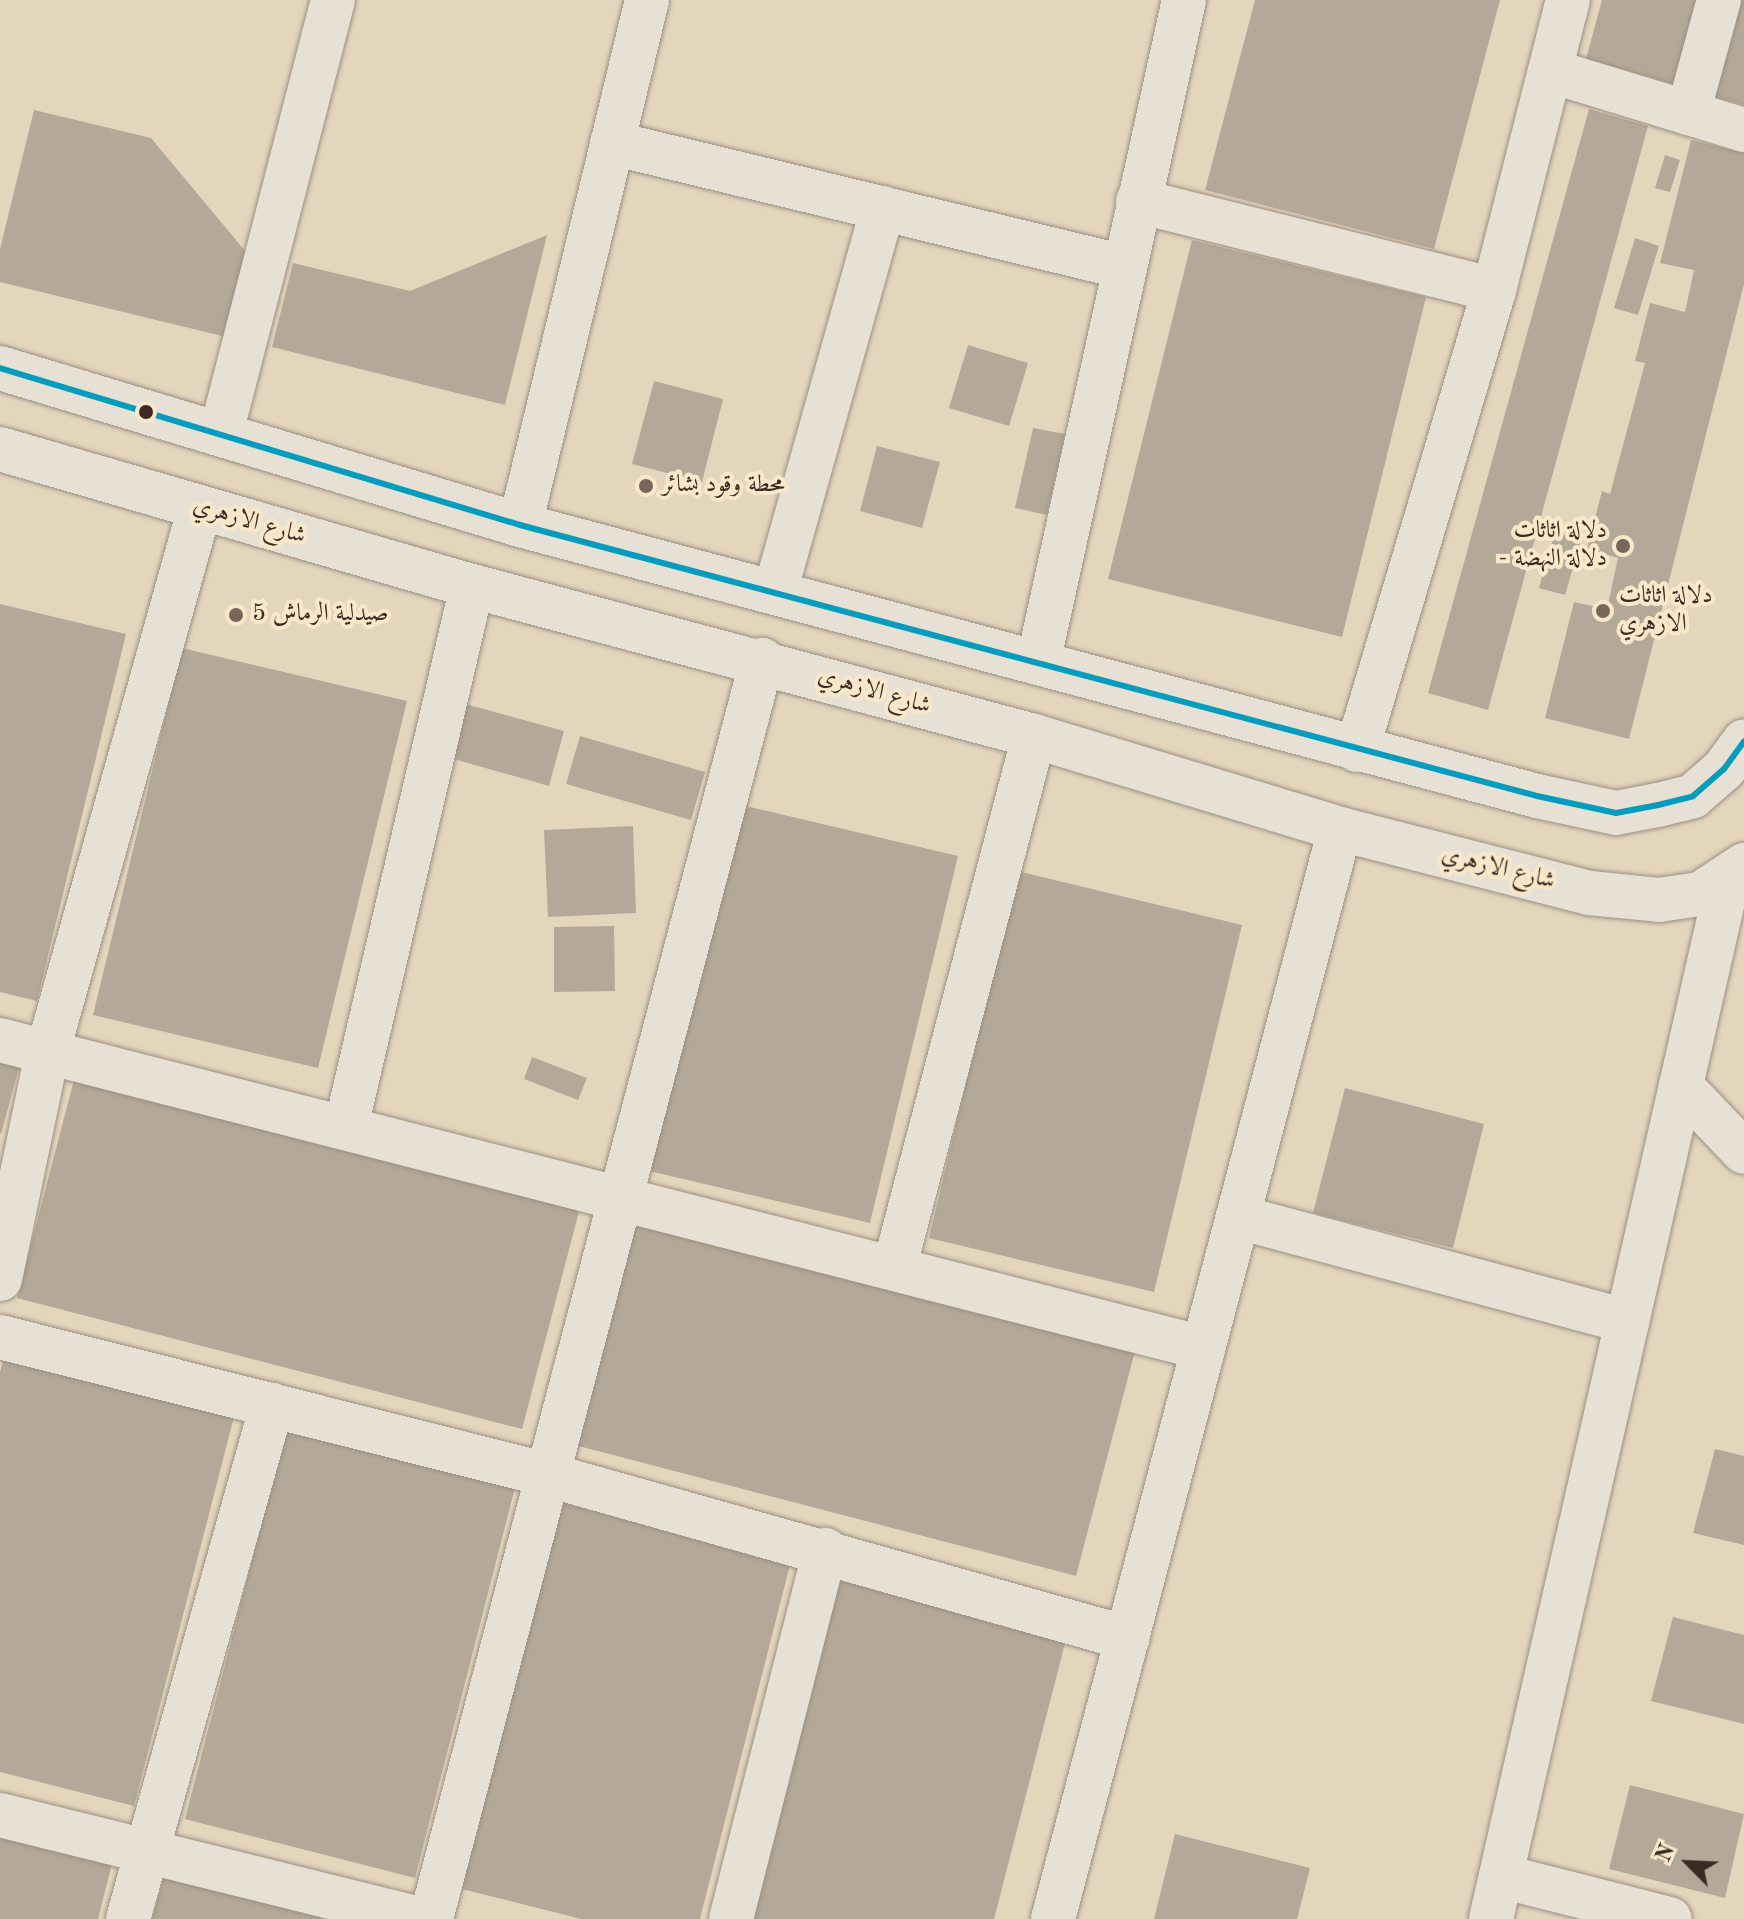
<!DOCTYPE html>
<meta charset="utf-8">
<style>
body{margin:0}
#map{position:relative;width:1744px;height:1919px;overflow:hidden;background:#e4d6bd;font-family:"Old Standard TT",Amiri,serif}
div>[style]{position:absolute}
.building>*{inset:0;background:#b4a999}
.roads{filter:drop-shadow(0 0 2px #9a9082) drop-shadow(0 0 2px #9a9082)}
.street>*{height:44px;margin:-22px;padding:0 22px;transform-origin:22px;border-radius:22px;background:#e7e1d5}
.secondary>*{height:44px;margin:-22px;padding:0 22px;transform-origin:22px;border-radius:22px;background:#e7e1d5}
.bus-1>*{height:6px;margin:-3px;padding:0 3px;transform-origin:3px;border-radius:3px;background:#069cbd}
.dots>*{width:22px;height:22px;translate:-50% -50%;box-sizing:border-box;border:4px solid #f7e8ca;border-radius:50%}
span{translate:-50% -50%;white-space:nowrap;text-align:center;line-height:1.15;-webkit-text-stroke:8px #f7e8ca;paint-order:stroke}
.poi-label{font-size:24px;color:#3c2a24}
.left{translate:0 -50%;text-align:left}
.right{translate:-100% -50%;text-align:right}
.street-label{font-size:24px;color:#3c2a24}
.north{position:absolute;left:1648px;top:1823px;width:80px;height:80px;-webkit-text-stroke:6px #f7e8ca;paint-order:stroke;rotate:294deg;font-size:22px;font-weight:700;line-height:32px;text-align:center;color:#3c2a24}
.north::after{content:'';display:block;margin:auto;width:28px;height:36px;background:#3c2a24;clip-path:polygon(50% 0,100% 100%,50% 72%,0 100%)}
</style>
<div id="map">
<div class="building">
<i style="clip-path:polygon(1255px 0,1500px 0,1434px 249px,1205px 190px)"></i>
<i style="clip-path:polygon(1602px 0,1701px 0,1677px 85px,1586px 59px)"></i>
<i style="clip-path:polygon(1736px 0,1744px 0,1744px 105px,1709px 95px)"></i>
<i style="clip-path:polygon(1589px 109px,1648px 126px,1488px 710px,1428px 693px)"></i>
<i style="clip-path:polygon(34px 110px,151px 138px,246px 252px,226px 337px,0 282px,0 249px)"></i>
<i style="clip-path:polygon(1691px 140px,1744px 153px,1744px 284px,1629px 739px,1545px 718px,1574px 602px,1607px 609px,1618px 558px,1587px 549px,1602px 491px,1610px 494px,1645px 363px,1635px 361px,1650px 303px,1685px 312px,1694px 270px,1660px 263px)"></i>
<i style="clip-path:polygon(1665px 155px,1680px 160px,1670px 192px,1655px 188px)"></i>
<i style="clip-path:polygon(547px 235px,505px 405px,272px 347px,293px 263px,410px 291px)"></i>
<i style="clip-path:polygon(1635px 238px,1659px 246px,1638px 315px,1614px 308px)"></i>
<i style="clip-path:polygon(1192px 240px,1426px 297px,1342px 637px,1108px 579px)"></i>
<i style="clip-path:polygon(968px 345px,1028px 363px,1009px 426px,949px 408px)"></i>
<i style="clip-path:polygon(654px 381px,723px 399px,702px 482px,632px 464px)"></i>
<i style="clip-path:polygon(1033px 428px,1065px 434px,1047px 515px,1015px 508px)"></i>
<i style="clip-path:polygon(877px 446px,940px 462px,922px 528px,860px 511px)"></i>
<i style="clip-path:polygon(1555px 532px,1581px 540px,1565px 595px,1539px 588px)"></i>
<i style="clip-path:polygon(0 604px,126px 634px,37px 1001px,0 992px)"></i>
<i style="clip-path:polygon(182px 648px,407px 701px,318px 1068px,93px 1015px)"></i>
<i style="clip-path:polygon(462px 703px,564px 731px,549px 786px,447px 757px)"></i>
<i style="clip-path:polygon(580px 736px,705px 772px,691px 820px,566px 784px)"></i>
<i style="clip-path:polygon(733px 803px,958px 856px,870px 1223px,645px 1170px)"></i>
<i style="clip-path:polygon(633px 826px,636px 913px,548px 917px,544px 830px)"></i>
<i style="clip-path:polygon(1017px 871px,1242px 925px,1154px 1292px,929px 1238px)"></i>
<i style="clip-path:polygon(614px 926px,615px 991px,554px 992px,554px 927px)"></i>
<i style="clip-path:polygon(0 1042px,24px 1049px,1px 1134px,0 1133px)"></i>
<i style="clip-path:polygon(532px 1057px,587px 1078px,578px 1100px,524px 1079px)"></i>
<i style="clip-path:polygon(76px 1072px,581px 1204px,522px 1429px,17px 1298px)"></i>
<i style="clip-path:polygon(1345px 1088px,1484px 1124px,1453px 1248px,1313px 1213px)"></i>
<i style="clip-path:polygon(629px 1219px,1135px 1351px,1076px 1576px,571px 1444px)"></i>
<i style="clip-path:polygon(6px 1350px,236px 1409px,134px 1806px,0 1772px,0 1372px)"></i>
<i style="clip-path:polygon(288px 1422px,517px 1480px,415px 1878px,185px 1819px)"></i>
<i style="clip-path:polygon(1715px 1449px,1744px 1456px,1744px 1545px,1693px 1533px)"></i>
<i style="clip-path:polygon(565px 1491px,794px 1549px,700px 1919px,581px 1919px,462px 1889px)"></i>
<i style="clip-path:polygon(840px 1570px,1069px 1628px,994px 1919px,750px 1919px)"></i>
<i style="clip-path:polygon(1673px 1617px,1744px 1635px,1744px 1724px,1651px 1701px)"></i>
<i style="clip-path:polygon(1630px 1785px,1744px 1814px,1725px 1898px,1609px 1869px)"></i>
<i style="clip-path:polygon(0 1830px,113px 1860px,98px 1919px,0 1919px)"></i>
<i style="clip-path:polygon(1175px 1834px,1310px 1868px,1297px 1919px,1154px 1919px)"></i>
<i style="clip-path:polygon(165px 1873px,321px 1918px,321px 1919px,152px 1919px)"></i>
</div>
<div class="roads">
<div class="street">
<i style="left:1551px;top:71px;width:202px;rotate:17deg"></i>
<i style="left:1688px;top:113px;width:117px;rotate:-74.7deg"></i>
<i style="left:612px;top:143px;width:527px;rotate:13.61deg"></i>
<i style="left:1138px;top:201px;width:367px;rotate:14deg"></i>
<i style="left:221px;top:433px;width:447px;rotate:-75.5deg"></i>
<i style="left:520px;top:525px;width:540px;rotate:-76.4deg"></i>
<i style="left:775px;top:592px;width:399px;rotate:-74.3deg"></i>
<i style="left:1038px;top:663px;width:679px;rotate:-77.58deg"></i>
<i style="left:0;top:1040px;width:1242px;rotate:14.36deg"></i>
<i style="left:1681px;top:1086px;width:91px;rotate:46.3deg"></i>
<i style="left:346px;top:1127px;width:555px;rotate:-76.89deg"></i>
<i style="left:1238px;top:1217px;width:403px;rotate:15deg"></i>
<i style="left:895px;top:1265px;width:547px;rotate:-75.28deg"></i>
<i style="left:0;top:1279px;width:230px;rotate:-78.2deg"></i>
<i style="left:47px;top:1054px;width:568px;rotate:-74.37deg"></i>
<i style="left:0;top:1337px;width:565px;rotate:14.13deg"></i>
<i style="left:548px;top:1475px;width:602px;rotate:15.72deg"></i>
<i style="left:0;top:1815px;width:432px;rotate:13.9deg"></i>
<i style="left:1501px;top:1876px;width:174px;rotate:14.3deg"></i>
<i style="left:128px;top:1919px;width:534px;rotate:-74.35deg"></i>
<i style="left:431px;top:1919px;width:1302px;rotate:-75.27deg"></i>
<i style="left:731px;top:1919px;width:381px;rotate:-75.7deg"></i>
<i style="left:1053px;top:1919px;width:1127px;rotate:-75.25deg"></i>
<i style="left:1491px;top:1919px;width:1067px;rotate:-77.16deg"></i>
</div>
<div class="secondary">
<i style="left:0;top:368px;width:543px;rotate:16.8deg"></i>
<i style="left:520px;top:525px;width:1052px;rotate:14.92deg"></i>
<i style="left:1537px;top:796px;width:81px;rotate:12.1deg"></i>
<i style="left:1616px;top:813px;width:43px;rotate:-10.8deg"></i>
<i style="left:1658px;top:805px;width:36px;rotate:-14deg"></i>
<i style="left:1693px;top:796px;width:41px;rotate:-41.1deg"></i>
<i style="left:1724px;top:769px;width:34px;rotate:-54deg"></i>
<i style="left:0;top:449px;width:491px;rotate:16.2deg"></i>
<i style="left:472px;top:586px;width:582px;rotate:14.94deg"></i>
<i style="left:1034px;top:736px;width:320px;rotate:16.9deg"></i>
<i style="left:1340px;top:829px;width:258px;rotate:14.4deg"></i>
<i style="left:1590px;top:893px;width:69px;rotate:5.8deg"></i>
<i style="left:1659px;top:900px;width:41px;rotate:-8.3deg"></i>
<i style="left:1700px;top:894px;width:53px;rotate:-33.4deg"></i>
<i style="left:1357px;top:750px;width:480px;rotate:-73.4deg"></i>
<i style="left:1494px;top:290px;width:299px;rotate:-75.7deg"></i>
</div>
</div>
<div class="bus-1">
<i style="left:0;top:368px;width:543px;rotate:16.8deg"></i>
<i style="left:520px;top:525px;width:1052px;rotate:14.92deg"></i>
<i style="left:1537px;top:796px;width:81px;rotate:12.1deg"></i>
<i style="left:1616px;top:813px;width:43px;rotate:-10.8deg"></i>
<i style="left:1658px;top:805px;width:36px;rotate:-14deg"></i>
<i style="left:1693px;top:796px;width:41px;rotate:-41.1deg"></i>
<i style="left:1724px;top:769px;width:34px;rotate:-54deg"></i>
</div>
<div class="dots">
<i style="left:146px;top:412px;background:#3c2a24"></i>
<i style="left:646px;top:486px;background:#77665a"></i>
<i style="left:1623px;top:546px;background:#77665a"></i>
<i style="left:1603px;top:611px;background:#77665a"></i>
<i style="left:236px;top:615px;background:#77665a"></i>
</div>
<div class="poi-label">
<span class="left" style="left:662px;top:486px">محطة وقود بشائر</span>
<span class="right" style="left:1607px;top:546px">دلالة اثاثات<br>- دلالة النهضة</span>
<span class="left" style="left:1619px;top:611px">دلالة اثاثات<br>الازهري</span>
<span class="left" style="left:252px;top:615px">صيدلية الرماش 5</span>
</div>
<div class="street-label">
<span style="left:249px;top:522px;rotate:16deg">شارع الازهري</span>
<span style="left:874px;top:692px;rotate:16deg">شارع الازهري</span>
<span style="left:1498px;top:869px;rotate:14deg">شارع الازهري</span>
</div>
<div class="north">N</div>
</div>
